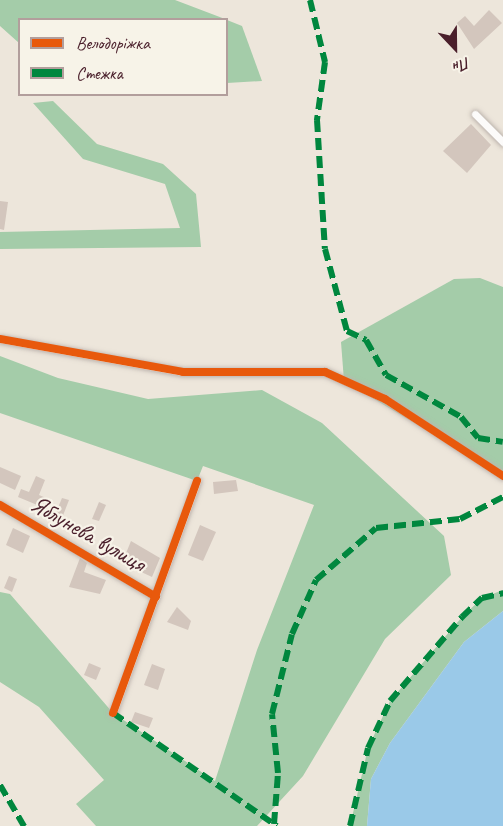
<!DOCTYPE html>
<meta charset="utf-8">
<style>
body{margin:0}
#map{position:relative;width:503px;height:826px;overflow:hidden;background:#ede6db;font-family:Caveat,sans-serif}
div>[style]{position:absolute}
.forest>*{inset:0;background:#a4cca9}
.water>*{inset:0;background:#9ac9e8}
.building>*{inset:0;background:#d3c6bd}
.roads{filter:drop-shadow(0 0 2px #bdb4ae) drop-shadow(0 0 2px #bdb4ae)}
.street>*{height:7px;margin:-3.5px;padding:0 3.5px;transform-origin:3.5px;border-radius:3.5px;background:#fcfbfa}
.quiet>*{height:6px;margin-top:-3px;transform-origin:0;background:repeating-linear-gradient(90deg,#00873e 0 12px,transparent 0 18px)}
.cycleway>*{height:8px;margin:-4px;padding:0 4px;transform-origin:4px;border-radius:4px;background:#e8590c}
span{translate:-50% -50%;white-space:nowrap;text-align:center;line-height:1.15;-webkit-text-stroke:4.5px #f7f3e8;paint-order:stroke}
.street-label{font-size:24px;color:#4a1f2b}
.legend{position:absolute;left:18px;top:18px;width:210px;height:78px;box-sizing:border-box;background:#f7f3e8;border:2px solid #b29e9c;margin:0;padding:8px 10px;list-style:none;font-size:18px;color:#4a1f2b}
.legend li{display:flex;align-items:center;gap:12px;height:30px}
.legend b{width:30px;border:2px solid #b29e9c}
.north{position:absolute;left:425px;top:18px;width:60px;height:60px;-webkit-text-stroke:4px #f7f3e8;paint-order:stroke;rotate:158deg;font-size:16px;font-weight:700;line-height:24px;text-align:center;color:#4a1f2b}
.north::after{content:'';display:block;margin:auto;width:21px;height:27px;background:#4a1f2b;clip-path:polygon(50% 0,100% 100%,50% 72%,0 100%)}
</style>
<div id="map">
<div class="forest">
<i style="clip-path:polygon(0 0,175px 0,225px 19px,20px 20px,19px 43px,0 26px)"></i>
<i style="clip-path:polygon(227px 20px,242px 26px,262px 81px,227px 83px)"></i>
<i style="clip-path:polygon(53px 101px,97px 144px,163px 164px,196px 194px,201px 247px,0 249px,0 232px,180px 228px,165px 184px,83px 159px,33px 103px)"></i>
<i style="clip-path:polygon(480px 278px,503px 287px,503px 476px,344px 381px,341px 342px,454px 279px)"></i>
<i style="clip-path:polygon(0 356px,58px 378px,148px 399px,262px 390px,322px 423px,444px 536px,451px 575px,385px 639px,303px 776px,257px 826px,96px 826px,76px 804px,104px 780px,39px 707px,0 682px,0 592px,10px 594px,113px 713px,215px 781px,257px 650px,314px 505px,203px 466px,197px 481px,0 413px)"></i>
<i style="clip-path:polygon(503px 590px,503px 611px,464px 642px,390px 743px,371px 779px,367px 826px,350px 826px,368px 748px,390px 701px,462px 617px,482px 598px)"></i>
</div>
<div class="water">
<i style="clip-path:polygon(503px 611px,503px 826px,367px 826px,371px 779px,390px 743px,464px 642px)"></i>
</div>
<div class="building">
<i style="clip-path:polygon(489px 10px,502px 23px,474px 49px,457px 23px,465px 16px,474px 26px)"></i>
<i style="clip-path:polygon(471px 124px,491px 145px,467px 173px,443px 151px)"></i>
<i style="clip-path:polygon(0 201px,8px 202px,4px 230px,0 229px)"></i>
<i style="clip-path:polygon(0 467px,21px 476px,15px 490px,0 483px)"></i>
<i style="clip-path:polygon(36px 476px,45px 480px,39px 495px,46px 498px,42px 507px,18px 497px,21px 489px,29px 492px)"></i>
<i style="clip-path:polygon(236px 480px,238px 491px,214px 494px,213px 482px)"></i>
<i style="clip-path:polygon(62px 498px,69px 500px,62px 518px,55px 515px)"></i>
<i style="clip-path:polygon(99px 502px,106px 505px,99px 521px,92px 519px)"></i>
<i style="clip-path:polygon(200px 525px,216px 532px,203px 561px,188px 555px)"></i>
<i style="clip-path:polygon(13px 528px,30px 536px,23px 553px,6px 545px)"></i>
<i style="clip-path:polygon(131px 541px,160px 558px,152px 577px,122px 563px)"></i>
<i style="clip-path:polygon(80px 558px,87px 563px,84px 572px,106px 580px,100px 594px,69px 587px)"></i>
<i style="clip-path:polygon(9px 576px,17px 579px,12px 592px,4px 588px)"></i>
<i style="clip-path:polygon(177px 607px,191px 621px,188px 630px,167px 622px)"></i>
<i style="clip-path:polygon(89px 663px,101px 668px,96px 680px,84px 675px)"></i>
<i style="clip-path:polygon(152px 664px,165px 669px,158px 690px,144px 685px)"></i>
<i style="clip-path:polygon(135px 712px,153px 718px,149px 728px,131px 722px)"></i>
</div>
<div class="roads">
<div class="street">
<i style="left:475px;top:114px;width:40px;rotate:45deg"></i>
<i style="left:0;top:339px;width:186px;rotate:10.2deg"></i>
<i style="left:183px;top:372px;width:142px"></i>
<i style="left:325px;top:372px;width:66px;rotate:24.2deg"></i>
<i style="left:385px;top:399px;width:141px;rotate:33.1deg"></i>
<i style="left:0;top:505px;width:181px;rotate:30.5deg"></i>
<i style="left:113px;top:713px;width:247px;rotate:-70.1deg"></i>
</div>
</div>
<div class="quiet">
<i style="left:310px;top:0;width:64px;rotate:76.4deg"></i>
<i style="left:325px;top:62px;width:59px;rotate:97.9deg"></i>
<i style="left:317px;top:120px;width:129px;rotate:86.5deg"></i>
<i style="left:325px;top:249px;width:85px;rotate:75deg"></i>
<i style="left:347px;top:331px;width:21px;rotate:25deg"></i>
<i style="left:366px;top:340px;width:40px;rotate:60.3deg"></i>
<i style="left:386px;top:375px;width:86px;rotate:29.2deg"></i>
<i style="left:461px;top:417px;width:27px;rotate:51deg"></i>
<i style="left:478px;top:438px;width:25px;rotate:9deg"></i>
<i style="left:113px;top:713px;width:199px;rotate:34.6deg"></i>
<i style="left:0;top:785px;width:48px;rotate:59.7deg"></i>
<i style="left:274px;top:824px;width:51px;rotate:-85.5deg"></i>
<i style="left:278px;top:773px;width:59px;rotate:-95.8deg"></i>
<i style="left:272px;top:714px;width:82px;rotate:-76deg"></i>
<i style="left:292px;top:634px;width:59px;rotate:-66deg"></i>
<i style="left:316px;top:580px;width:79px;rotate:-40.9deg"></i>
<i style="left:376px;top:528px;width:84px;rotate:-6.1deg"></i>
<i style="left:460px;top:519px;width:48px;rotate:-27.1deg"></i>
<i style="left:350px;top:826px;width:80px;rotate:-77deg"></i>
<i style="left:368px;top:748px;width:52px;rotate:-64.9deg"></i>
<i style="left:390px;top:701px;width:111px;rotate:-49.4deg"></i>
<i style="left:462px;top:617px;width:28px;rotate:-44deg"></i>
<i style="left:482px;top:598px;width:22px;rotate:-13deg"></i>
</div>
<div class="cycleway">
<i style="left:0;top:339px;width:186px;rotate:10.2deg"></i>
<i style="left:183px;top:372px;width:142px"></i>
<i style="left:325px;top:372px;width:66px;rotate:24.2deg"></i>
<i style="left:385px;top:399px;width:141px;rotate:33.1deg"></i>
<i style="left:0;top:505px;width:181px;rotate:30.5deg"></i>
<i style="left:113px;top:713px;width:247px;rotate:-70.1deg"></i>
</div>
<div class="street-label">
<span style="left:88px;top:534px;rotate:30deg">Яблунева вулиця</span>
</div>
<ul class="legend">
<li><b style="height:8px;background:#e8590c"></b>Велодоріжка</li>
<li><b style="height:8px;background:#00873e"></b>Стежка</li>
</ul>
<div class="north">Пн</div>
</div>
